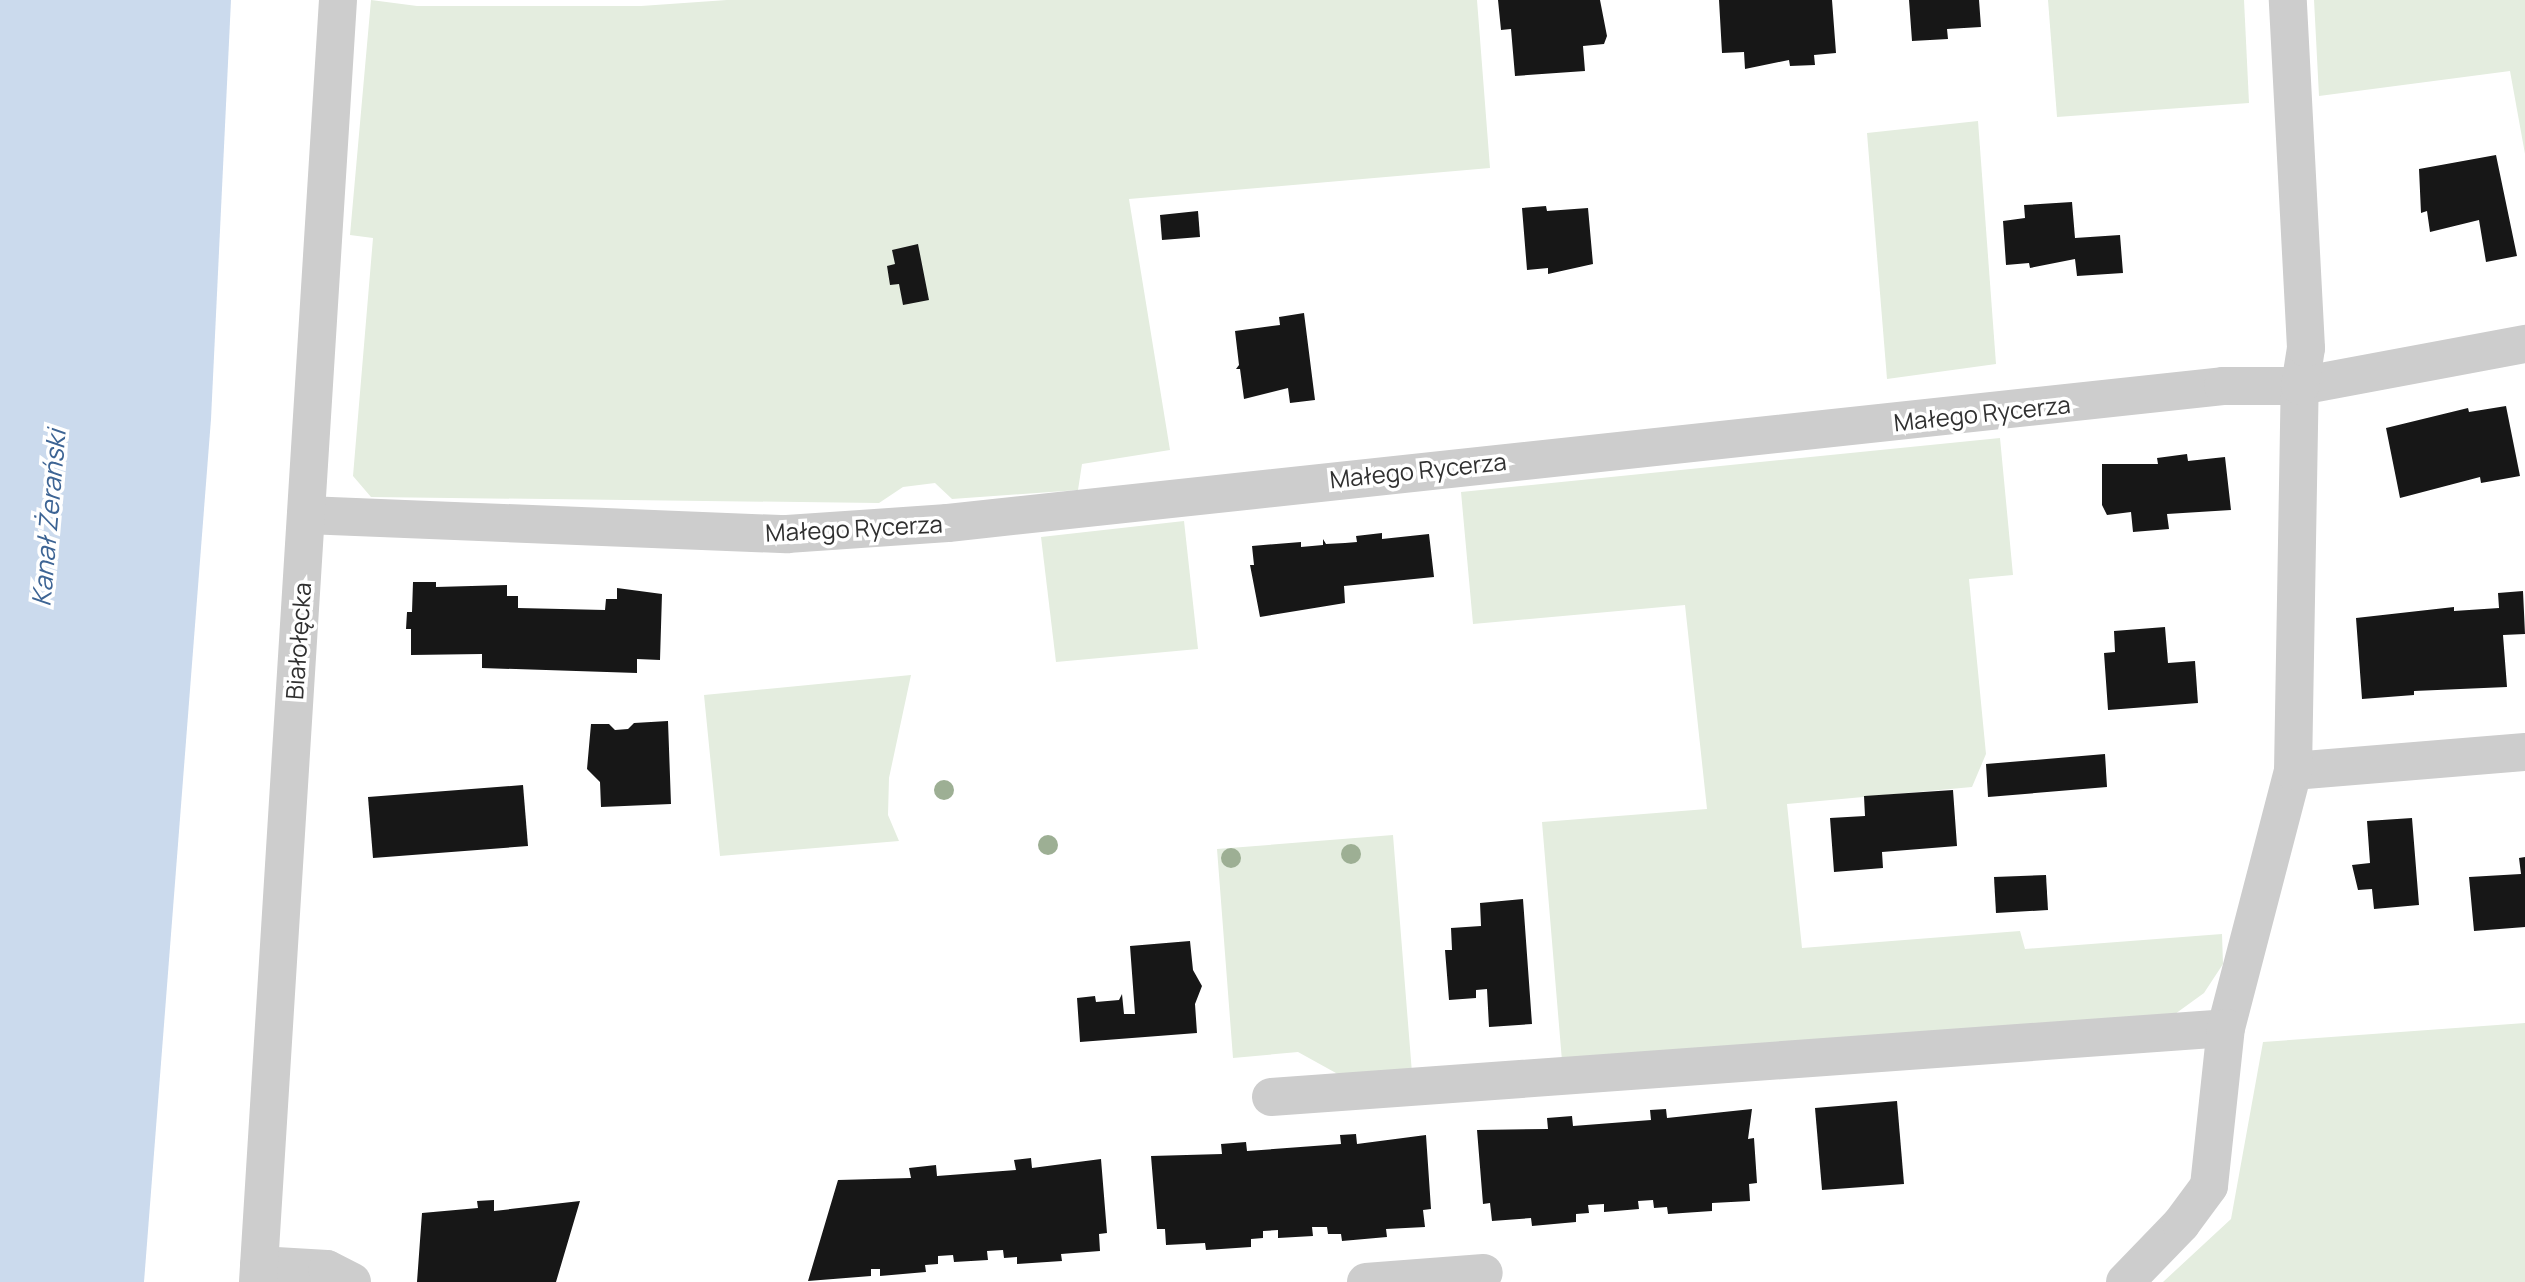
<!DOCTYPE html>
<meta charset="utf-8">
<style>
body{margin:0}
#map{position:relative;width:2525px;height:1282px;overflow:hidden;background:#fff;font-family:Manrope,sans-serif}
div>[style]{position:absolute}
.green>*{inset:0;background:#e4eddf}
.water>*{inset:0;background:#cbdaed}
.building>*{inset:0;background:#171717}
.minor>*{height:38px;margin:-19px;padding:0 19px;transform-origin:19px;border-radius:19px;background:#cdcdcd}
.trees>*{width:20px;height:20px;margin:-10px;border-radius:50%;background:#9daf94}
span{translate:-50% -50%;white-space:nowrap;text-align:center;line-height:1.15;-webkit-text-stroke:7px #fff;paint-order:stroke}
.street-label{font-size:24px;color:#303030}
.water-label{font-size:26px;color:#3d6494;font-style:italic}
</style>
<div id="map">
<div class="green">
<i style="clip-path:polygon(371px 0,417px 6px,641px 6px,727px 0,1477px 0,1490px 168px,1129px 199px,1170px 450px,1082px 464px,1078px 490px,952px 499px,935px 483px,903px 487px,879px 503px,371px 497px,353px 476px,373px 238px,350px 235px)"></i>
<i style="clip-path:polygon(2048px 0,2244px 0,2249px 103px,2057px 117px)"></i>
<i style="clip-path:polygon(2314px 0,2525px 0,2525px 154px,2510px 71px,2319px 96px)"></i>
<i style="clip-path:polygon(1978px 121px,1996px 364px,1887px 379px,1867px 133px)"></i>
<i style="clip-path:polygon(2000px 438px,2013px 575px,1969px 579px,1986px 754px,1972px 787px,1787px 804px,1802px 948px,2020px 931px,2025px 949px,2222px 934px,2223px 964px,2204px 993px,2175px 1014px,1562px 1061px,1542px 822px,1707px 809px,1685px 605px,1473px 624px,1461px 492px)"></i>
<i style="clip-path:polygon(1184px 521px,1198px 649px,1056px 662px,1041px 537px)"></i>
<i style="clip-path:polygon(911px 675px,889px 778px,888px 815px,899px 841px,720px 856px,704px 695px)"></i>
<i style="clip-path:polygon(1393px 835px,1412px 1073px,1345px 1078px,1298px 1052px,1233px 1058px,1217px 849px)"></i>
<i style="clip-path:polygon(2525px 1023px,2525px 1282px,2163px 1282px,2231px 1219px,2263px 1042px)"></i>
</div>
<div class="water">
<i style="clip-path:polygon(0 0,231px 0,211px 419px,144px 1282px,0 1282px)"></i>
</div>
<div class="building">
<i style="clip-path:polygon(1498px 0,1600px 0,1607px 36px,1604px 44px,1583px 46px,1585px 71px,1515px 76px,1511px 29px,1501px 30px)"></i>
<i style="clip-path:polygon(1719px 0,1832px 0,1836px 53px,1814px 55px,1815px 65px,1790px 66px,1789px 60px,1745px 69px,1744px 52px,1722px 53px)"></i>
<i style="clip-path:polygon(1909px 0,1979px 0,1981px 27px,1947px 29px,1948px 39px,1912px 41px)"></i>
<i style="clip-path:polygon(2496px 155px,2517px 256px,2486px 262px,2479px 220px,2430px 232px,2427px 211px,2421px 213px,2419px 169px)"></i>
<i style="clip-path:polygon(2072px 202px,2075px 238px,2120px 235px,2123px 273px,2077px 276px,2075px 259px,2030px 268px,2029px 263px,2006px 265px,2003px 221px,2025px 218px,2024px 205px)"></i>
<i style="clip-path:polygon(1546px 206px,1547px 211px,1588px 208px,1593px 264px,1548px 274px,1548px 268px,1527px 270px,1522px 208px)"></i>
<i style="clip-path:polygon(1198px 211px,1200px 237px,1162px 240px,1160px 215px)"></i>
<i style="clip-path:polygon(918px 244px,929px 300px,903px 305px,899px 284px,890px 285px,887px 266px,895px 264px,892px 250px)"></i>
<i style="clip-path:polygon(1304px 313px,1315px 400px,1290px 403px,1288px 388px,1244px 399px,1240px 369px,1236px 369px,1239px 365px,1235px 331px,1280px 325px,1279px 317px)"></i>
<i style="clip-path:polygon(2506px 406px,2520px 476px,2481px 483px,2480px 477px,2400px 498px,2386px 428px,2468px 408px,2469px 412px)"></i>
<i style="clip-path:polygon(2187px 454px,2188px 461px,2225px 457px,2231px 510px,2167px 514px,2169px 529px,2133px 532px,2131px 512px,2107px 515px,2102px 505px,2102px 464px,2158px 464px,2157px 458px)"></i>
<i style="clip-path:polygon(1382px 533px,1382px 539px,1429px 534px,1434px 577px,1344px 586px,1345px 603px,1260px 617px,1250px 565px,1254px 565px,1252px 546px,1301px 542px,1301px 547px,1323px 545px,1323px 539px,1326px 544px,1345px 543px,1357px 542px,1356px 536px)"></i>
<i style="clip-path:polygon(413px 582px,436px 582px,436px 587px,507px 585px,507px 596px,518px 596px,518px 608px,605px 610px,606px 599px,617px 599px,617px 588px,662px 594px,660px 660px,637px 659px,637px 673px,482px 668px,482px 654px,411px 655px,411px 629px,406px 629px,407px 612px,412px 612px)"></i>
<i style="clip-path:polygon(2523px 591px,2525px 634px,2503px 635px,2507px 687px,2414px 691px,2414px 695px,2362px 699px,2356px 618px,2454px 607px,2454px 611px,2499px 608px,2498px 593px)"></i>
<i style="clip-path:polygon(2165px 627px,2168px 663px,2195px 661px,2198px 703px,2108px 710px,2104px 653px,2115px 652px,2114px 631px)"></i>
<i style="clip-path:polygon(668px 721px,671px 804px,601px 807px,600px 782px,587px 769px,591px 724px,609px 724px,615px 730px,628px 729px,634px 723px)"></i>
<i style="clip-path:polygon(2105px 754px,2107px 787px,1988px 797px,1986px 764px)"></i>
<i style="clip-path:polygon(523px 785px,528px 846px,373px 858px,368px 797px)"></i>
<i style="clip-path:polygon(1953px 790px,1957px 846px,1882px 852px,1883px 868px,1834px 872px,1830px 818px,1865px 816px,1864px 796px)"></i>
<i style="clip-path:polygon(2412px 818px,2419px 905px,2374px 909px,2372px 889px,2358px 890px,2352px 865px,2370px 863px,2367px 821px)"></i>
<i style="clip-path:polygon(2525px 857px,2525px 927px,2474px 931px,2469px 877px,2521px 874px,2519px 858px)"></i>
<i style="clip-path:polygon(2046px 875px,2048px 910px,1996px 913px,1994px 877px)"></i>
<i style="clip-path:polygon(1523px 899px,1532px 1024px,1489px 1027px,1487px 989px,1476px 990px,1476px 998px,1449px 1000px,1445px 950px,1452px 950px,1451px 928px,1481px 926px,1480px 903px)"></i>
<i style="clip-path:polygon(1190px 941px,1193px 970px,1202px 986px,1195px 1004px,1197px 1033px,1080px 1042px,1077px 998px,1095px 996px,1096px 1002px,1119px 1000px,1122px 994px,1124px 1014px,1135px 1014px,1130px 946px)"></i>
<i style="clip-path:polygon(1897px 1101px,1904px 1184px,1822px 1190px,1815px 1108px)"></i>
<i style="clip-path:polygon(1666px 1109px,1667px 1118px,1752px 1109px,1748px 1139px,1754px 1138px,1757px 1183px,1749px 1184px,1750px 1201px,1712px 1203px,1712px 1211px,1668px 1214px,1667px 1207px,1654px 1208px,1653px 1200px,1638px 1201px,1639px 1209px,1604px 1212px,1604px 1204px,1588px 1205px,1589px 1213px,1576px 1214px,1576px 1222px,1532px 1226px,1531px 1218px,1492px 1221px,1490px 1203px,1483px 1204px,1477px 1130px,1548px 1129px,1547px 1118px,1572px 1116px,1573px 1126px,1651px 1120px,1650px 1110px)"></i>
<i style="clip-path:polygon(1356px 1134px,1357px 1144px,1426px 1135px,1431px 1209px,1423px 1210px,1425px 1227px,1386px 1229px,1387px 1237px,1342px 1241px,1341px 1234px,1328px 1234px,1327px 1227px,1312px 1227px,1313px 1236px,1278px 1238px,1278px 1230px,1263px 1231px,1263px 1238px,1251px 1239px,1251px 1247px,1206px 1250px,1205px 1243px,1166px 1245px,1165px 1229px,1157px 1229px,1151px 1156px,1222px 1154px,1221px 1144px,1246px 1142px,1247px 1151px,1341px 1144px,1340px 1135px)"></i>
<i style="clip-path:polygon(1031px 1158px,1032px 1168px,1101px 1159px,1107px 1233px,1099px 1234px,1100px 1251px,1061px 1254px,1062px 1261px,1017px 1264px,1017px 1257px,1004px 1258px,1003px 1250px,987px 1251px,988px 1260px,954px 1262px,953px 1255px,938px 1256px,938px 1264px,925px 1265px,926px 1272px,880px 1276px,880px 1269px,871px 1269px,871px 1276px,808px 1281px,838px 1180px,911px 1178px,909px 1168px,936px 1165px,937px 1176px,1016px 1170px,1014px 1160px)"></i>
<i style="clip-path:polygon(494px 1200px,494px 1211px,580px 1201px,556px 1282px,417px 1282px,422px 1213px,478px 1208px,477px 1201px)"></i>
</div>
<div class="minor">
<i style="left:306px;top:515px;width:481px;rotate:2.3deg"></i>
<i style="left:787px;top:534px;width:161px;rotate:-3.9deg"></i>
<i style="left:948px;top:523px;width:1282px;rotate:-6.13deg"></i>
<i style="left:2223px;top:386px;width:77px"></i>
<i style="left:2300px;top:386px;width:229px;rotate:-10.6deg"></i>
<i style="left:2293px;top:771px;width:233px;rotate:-4.7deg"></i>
<i style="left:1271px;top:1097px;width:957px;rotate:-4.13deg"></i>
<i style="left:2226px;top:1028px;width:266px;rotate:-75.4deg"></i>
<i style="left:2293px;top:771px;width:385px;rotate:-89deg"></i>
<i style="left:2300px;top:386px;width:38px;rotate:-81deg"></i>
<i style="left:2306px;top:348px;width:348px;rotate:-93deg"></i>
<i style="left:259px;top:1265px;width:68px;rotate:3.4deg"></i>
<i style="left:327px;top:1269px;width:28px;rotate:27deg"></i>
<i style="left:258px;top:1282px;width:1284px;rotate:-86.43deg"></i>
<i style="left:1366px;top:1282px;width:118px;rotate:-4.4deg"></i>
<i style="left:2125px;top:1282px;width:81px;rotate:-46deg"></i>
<i style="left:2181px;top:1224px;width:47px;rotate:-53.6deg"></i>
<i style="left:2209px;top:1186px;width:159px;rotate:-83.9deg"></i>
</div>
<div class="trees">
<i style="left:944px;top:790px"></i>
<i style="left:1048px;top:845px"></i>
<i style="left:1351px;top:854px"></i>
<i style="left:1231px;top:858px"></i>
</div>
<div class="street-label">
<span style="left:1982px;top:413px;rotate:-6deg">Małego Rycerza</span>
<span style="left:1418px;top:470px;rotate:-6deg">Małego Rycerza</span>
<span style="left:854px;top:528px;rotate:-3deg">Małego Rycerza</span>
<span style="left:298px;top:641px;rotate:-86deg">Białołęcka</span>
</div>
<div class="water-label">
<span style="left:49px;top:518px;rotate:-85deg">Kanał Żerański</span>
</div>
</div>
